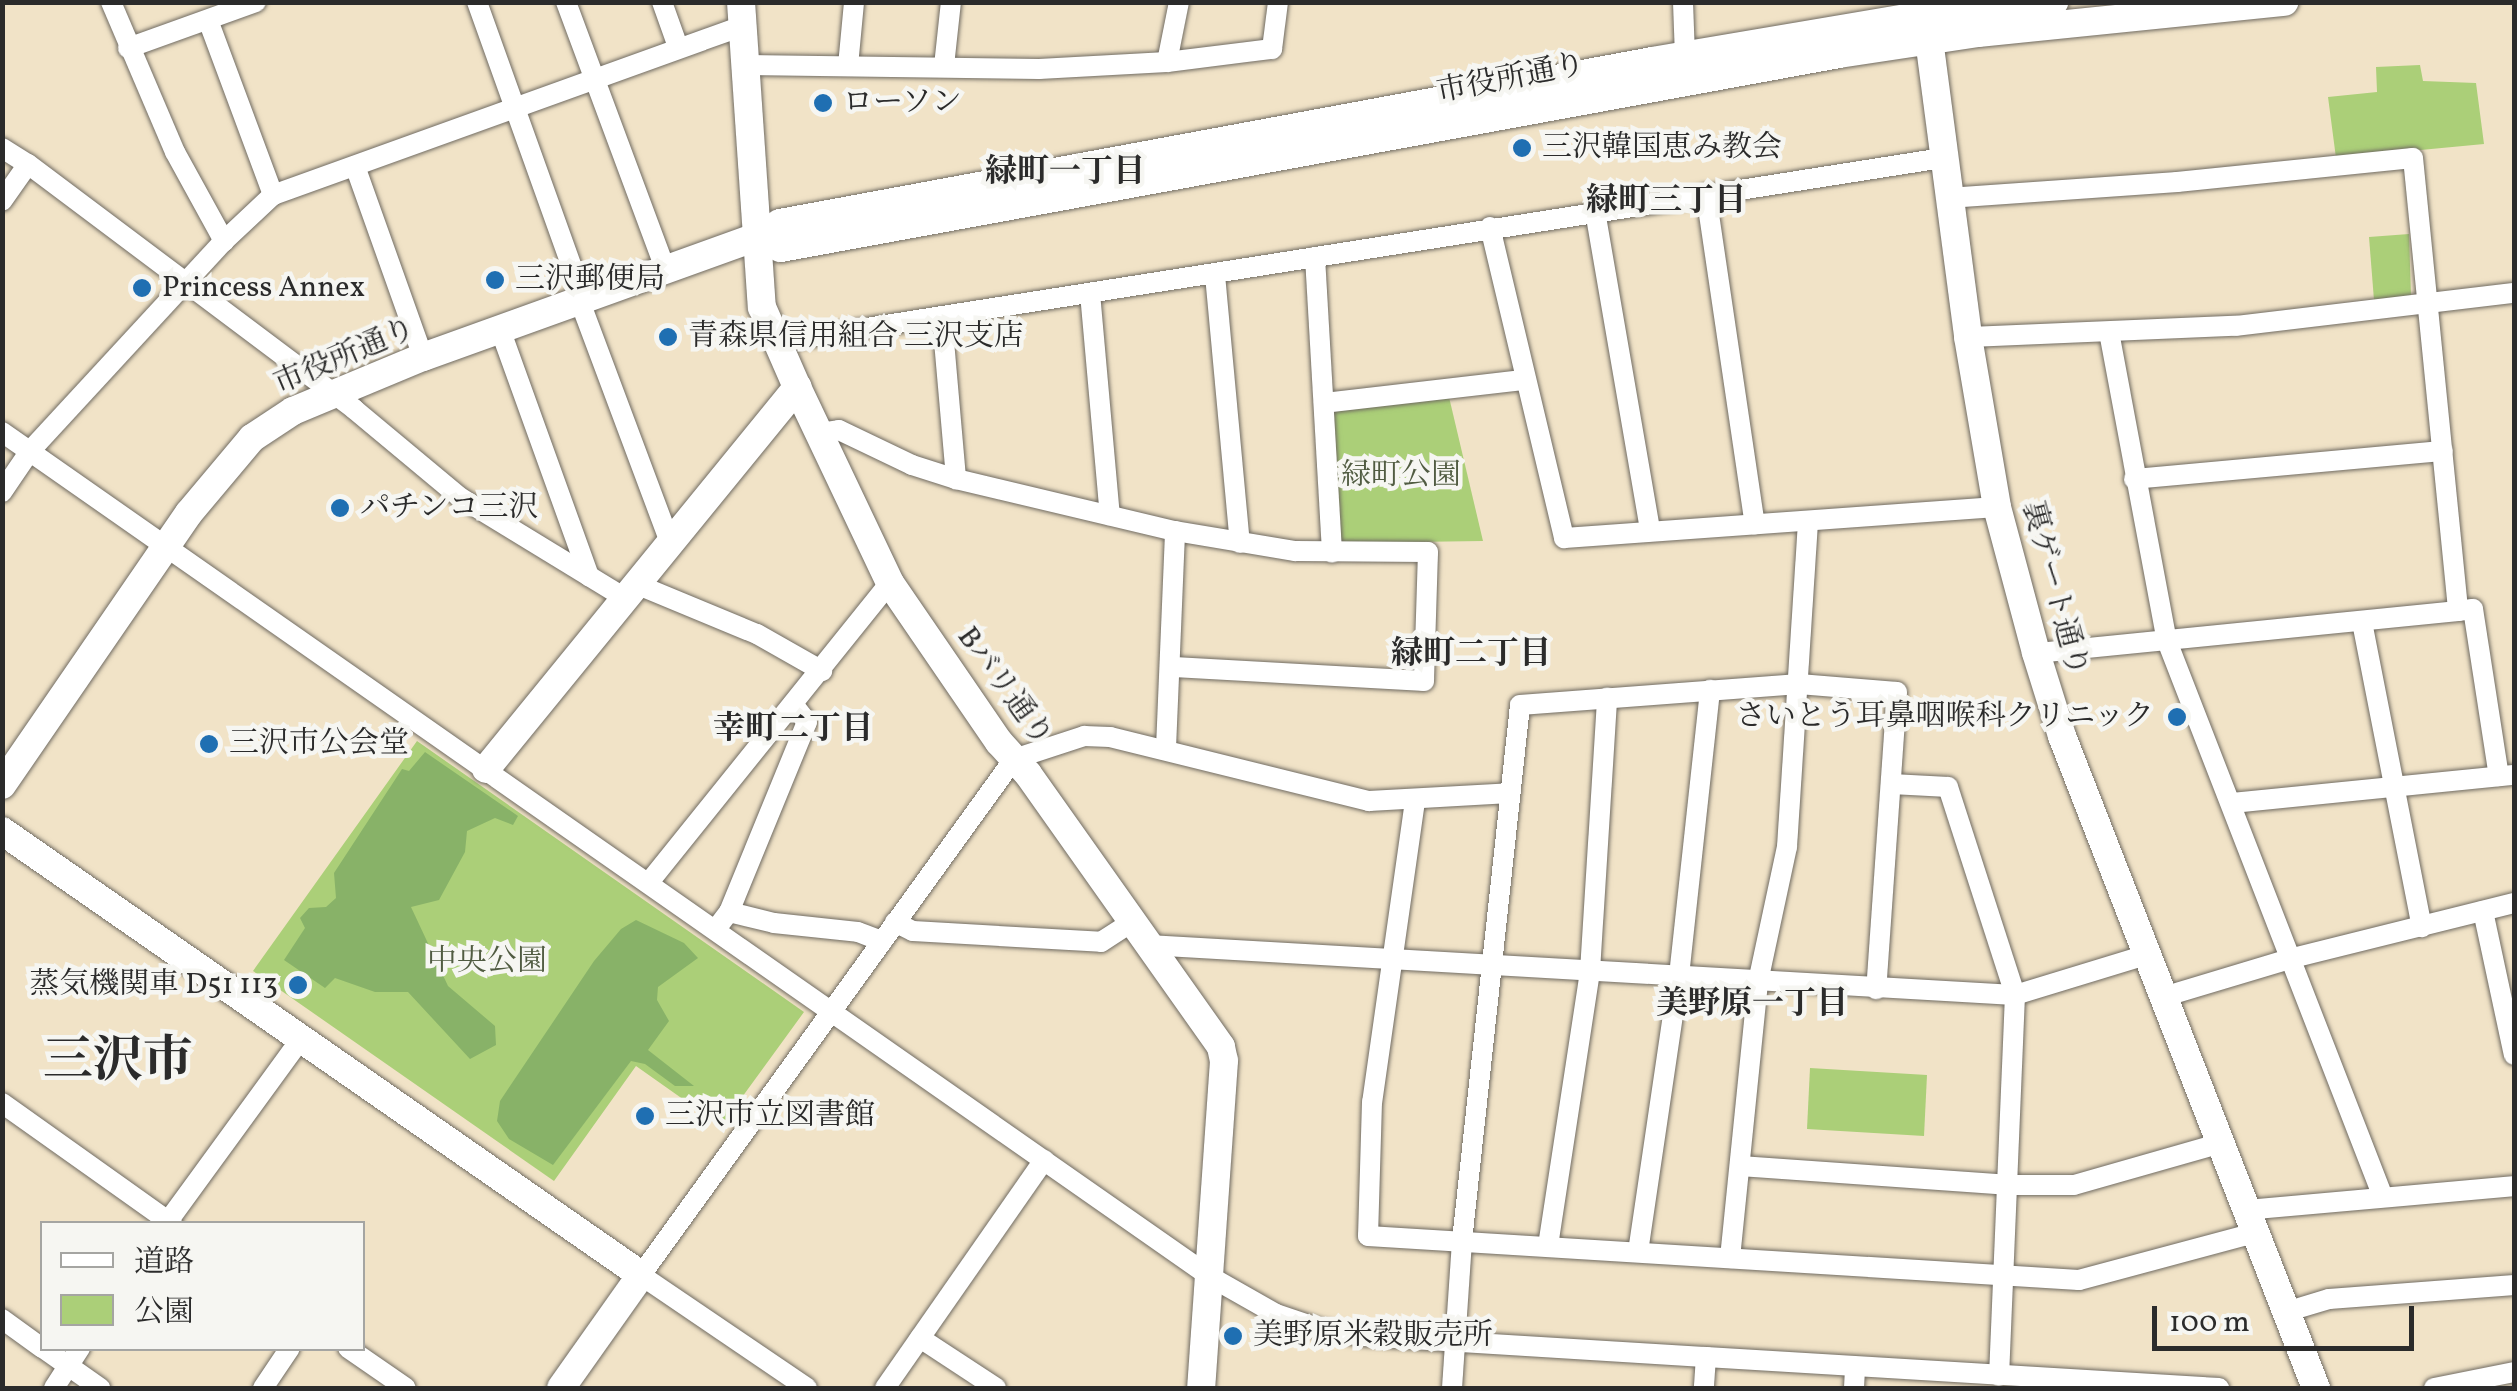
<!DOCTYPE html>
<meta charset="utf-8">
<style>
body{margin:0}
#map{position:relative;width:2517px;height:1391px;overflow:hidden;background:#f1e3c7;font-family:Vollkorn,"Noto Serif JP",serif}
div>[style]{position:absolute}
.green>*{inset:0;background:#abcf78}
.forest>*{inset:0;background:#88b268}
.roads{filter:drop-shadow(0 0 2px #706b62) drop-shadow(0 0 2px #706b62)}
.street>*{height:20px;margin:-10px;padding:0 10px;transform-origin:10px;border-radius:10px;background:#fff}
.secondary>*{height:28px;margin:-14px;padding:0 14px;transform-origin:14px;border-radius:14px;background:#fff}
.dots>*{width:28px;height:28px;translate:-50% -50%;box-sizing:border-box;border:5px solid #f6f6f2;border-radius:50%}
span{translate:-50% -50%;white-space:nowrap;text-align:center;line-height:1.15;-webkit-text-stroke:9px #f6f6f2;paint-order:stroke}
.street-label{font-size:30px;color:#2b2b2b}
.poi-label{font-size:30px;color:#2b2b2b}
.left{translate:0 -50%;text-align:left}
.right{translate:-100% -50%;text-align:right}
.park-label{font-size:30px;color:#515c42}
.neighbourhood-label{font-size:32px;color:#2b2b2b;font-weight:700}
.town-label{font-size:50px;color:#2b2b2b;font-weight:700}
.frame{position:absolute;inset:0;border:5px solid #2b2b2b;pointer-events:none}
.legend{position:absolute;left:40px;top:1221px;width:325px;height:130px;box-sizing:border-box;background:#f6f6f2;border:2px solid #a5a5a2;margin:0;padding:12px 18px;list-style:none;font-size:30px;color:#2b2b2b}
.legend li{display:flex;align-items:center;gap:20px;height:50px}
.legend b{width:50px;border:2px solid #a5a5a2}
.scale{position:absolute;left:2152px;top:1306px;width:262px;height:45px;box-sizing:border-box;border:5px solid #2b2b2b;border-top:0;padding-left:12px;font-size:30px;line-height:35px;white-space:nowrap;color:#2b2b2b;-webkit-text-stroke:8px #f6f6f2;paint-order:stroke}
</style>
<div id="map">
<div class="green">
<i style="clip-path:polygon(2420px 65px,2423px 81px,2476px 83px,2484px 144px,2336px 158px,2328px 97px,2377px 92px,2376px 67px)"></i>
<i style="clip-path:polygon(2409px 234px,2411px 296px,2374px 300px,2369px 237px)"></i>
<i style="clip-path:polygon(1449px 397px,1483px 541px,1340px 543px,1331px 412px)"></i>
<i style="clip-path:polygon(417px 741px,804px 1012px,721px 1126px,636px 1066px,554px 1181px,253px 971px)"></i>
<i style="clip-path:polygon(1810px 1068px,1927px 1075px,1924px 1136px,1807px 1129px)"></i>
</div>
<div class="forest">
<i style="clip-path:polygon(425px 752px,518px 816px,513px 825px,495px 818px,467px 831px,465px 852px,439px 900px,411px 907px,448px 986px,495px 1026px,496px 1045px,470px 1059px,408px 992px,375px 992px,335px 978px,325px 988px,284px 960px,305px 928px,300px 918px,309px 908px,326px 907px,336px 898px,334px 873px,402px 769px,409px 771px)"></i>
<i style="clip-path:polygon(636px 920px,684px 943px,698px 958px,658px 987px,657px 1000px,669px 1021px,648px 1050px,694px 1086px,675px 1086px,645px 1064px,631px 1061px,553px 1165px,509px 1139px,497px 1121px,500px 1101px,594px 961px,621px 929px)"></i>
</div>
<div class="roads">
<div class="street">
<i style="left:111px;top:2px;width:163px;rotate:66.9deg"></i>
<i style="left:175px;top:152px;width:102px;rotate:61.2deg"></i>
<i style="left:224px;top:241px;width:67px;rotate:-43.2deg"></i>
<i style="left:273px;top:195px;width:499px;rotate:-19.8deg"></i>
<i style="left:477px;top:2px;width:314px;rotate:70.3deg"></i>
<i style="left:566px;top:2px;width:284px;rotate:69.6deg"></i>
<i style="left:662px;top:2px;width:48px;rotate:70.4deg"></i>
<i style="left:1683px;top:2px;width:54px;rotate:87.9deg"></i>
<i style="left:208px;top:20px;width:187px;rotate:69.6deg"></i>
<i style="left:128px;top:48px;width:136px;rotate:-19.8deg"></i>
<i style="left:1167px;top:62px;width:61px;rotate:-78.7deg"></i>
<i style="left:746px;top:65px;width:293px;rotate:0.8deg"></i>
<i style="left:1039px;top:69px;width:128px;rotate:-3.1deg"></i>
<i style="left:1167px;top:62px;width:106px;rotate:-7.1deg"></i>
<i style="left:1272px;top:49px;width:47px;rotate:-82.7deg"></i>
<i style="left:848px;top:66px;width:64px;rotate:-84.6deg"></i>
<i style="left:944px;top:66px;width:64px;rotate:-83.8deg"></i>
<i style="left:2px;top:148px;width:31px;rotate:32deg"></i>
<i style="left:355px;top:166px;width:203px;rotate:70.4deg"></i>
<i style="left:1706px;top:194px;width:334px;rotate:81.6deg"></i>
<i style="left:1948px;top:198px;width:230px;rotate:-4deg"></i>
<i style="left:2177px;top:182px;width:237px;rotate:-5.8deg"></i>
<i style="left:2413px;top:158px;width:455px;rotate:84.3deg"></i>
<i style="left:2458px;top:611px;width:424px;rotate:174.3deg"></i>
<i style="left:2px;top:201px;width:45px;rotate:-54.9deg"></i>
<i style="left:28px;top:164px;width:408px;rotate:36.9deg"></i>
<i style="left:354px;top:409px;width:139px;rotate:39.8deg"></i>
<i style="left:461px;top:498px;width:192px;rotate:31.4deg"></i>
<i style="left:1595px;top:211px;width:325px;rotate:80.2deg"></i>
<i style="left:1490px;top:227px;width:320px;rotate:76.6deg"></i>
<i style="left:1564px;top:538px;width:434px;rotate:-4.1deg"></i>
<i style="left:1315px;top:257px;width:296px;rotate:86.7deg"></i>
<i style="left:1215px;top:275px;width:269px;rotate:84.7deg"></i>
<i style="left:1090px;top:293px;width:223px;rotate:84.9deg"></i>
<i style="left:579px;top:299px;width:260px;rotate:69.5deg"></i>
<i style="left:942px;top:318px;width:162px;rotate:85deg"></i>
<i style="left:500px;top:329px;width:263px;rotate:70.2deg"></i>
<i style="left:2109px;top:332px;width:314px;rotate:79.4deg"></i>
<i style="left:2167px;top:641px;width:596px;rotate:68.77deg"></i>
<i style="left:1968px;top:337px;width:268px;rotate:-2.4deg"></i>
<i style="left:2236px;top:326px;width:280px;rotate:-6.8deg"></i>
<i style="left:778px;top:342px;width:1179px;rotate:-8.98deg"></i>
<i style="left:1324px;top:403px;width:201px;rotate:-6.6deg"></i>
<i style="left:2px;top:432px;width:1473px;rotate:34.96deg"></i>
<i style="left:1209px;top:1276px;width:77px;rotate:29.6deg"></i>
<i style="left:1276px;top:1314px;width:46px;rotate:18.8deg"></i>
<i style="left:1320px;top:1329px;width:43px;rotate:9.5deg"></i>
<i style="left:1362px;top:1336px;width:345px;rotate:3.5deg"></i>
<i style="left:1706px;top:1357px;width:31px;rotate:94deg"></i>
<i style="left:820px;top:433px;width:19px;rotate:-9deg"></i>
<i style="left:839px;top:430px;width:81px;rotate:25.6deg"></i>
<i style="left:912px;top:465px;width:46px;rotate:17.7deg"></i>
<i style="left:956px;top:479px;width:225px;rotate:13.4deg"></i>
<i style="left:1175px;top:531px;width:122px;rotate:9.5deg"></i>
<i style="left:1295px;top:551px;width:133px;rotate:0.4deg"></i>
<i style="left:1428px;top:552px;width:129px;rotate:91.8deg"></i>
<i style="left:1424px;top:681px;width:254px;rotate:-176.8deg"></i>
<i style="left:2134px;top:479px;width:310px;rotate:-5.2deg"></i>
<i style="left:2px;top:492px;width:50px;rotate:-55.7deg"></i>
<i style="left:30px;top:451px;width:286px;rotate:-47.3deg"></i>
<i style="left:636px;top:584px;width:131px;rotate:22.5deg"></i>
<i style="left:757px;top:634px;width:75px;rotate:29.6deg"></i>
<i style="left:2458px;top:611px;width:15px;rotate:-8deg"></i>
<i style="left:2473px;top:609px;width:169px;rotate:81.2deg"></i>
<i style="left:2362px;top:622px;width:311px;rotate:78.9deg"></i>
<i style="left:1166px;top:748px;width:217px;rotate:-87.6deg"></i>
<i style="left:1892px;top:784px;width:56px;rotate:3.1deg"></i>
<i style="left:1948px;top:787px;width:219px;rotate:72.1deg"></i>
<i style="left:2015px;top:995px;width:381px;rotate:92.4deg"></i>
<i style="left:1415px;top:801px;width:304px;rotate:98.1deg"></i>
<i style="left:1372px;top:1102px;width:134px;rotate:91.7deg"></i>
<i style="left:1368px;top:1236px;width:712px;rotate:3.54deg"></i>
<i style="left:2079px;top:1280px;width:182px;rotate:-15deg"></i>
<i style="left:2232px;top:803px;width:283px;rotate:-5.7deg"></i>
<i style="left:650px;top:881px;width:383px;rotate:-51.2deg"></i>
<i style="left:2483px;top:911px;width:147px;rotate:77.9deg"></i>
<i style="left:729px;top:912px;width:46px;rotate:13.7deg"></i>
<i style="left:774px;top:923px;width:84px;rotate:6.1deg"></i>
<i style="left:858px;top:932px;width:26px;rotate:21deg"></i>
<i style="left:895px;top:922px;width:20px;rotate:27deg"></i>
<i style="left:913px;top:931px;width:188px;rotate:3.3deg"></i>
<i style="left:1101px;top:942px;width:37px;rotate:-33deg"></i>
<i style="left:716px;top:929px;width:21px;rotate:-53deg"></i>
<i style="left:729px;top:912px;width:205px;rotate:-67.7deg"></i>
<i style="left:807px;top:722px;width:23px;rotate:-128deg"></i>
<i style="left:1148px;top:945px;width:868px;rotate:3.3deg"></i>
<i style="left:2015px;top:995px;width:137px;rotate:-17deg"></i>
<i style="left:2163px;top:997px;width:136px;rotate:-16.7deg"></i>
<i style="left:2293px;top:958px;width:228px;rotate:-14deg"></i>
<i style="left:2px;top:1103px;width:209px;rotate:35.4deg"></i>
<i style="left:1740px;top:1166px;width:271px;rotate:4deg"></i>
<i style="left:2010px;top:1185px;width:64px"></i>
<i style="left:2074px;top:1185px;width:150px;rotate:-15.9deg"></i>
<i style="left:2246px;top:1210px;width:269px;rotate:-5.1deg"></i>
<i style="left:166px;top:1224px;width:229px;rotate:-53.9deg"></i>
<i style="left:1548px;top:1246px;width:278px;rotate:-81.3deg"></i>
<i style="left:1590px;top:971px;width:274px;rotate:-86.4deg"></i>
<i style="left:1638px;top:1252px;width:279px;rotate:-81.6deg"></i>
<i style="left:1679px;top:976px;width:288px;rotate:-83.8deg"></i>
<i style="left:1730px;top:1258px;width:277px;rotate:-84.2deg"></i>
<i style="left:1758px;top:982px;width:138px;rotate:-77.9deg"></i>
<i style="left:1787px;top:847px;width:326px;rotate:-86.3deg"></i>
<i style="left:2289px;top:1311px;width:42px;rotate:-16.7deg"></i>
<i style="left:2329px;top:1299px;width:186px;rotate:-4.3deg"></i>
<i style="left:2px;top:1319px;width:49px;rotate:35.9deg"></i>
<i style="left:920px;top:1338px;width:91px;rotate:33.3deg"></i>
<i style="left:43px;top:1348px;width:70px;rotate:35.1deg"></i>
<i style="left:348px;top:1348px;width:70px;rotate:34.6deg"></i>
<i style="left:1706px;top:1357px;width:514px;rotate:3.46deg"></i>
<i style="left:54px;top:1388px;width:48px;rotate:-57deg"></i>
<i style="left:263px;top:1388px;width:48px;rotate:-56deg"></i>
<i style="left:807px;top:1388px;width:201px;rotate:-145.8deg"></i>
<i style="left:641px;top:1275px;width:637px;rotate:-54.14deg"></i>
<i style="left:1014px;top:759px;width:74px;rotate:-18.2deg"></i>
<i style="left:1084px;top:736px;width:26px;rotate:2deg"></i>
<i style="left:1110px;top:737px;width:267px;rotate:13.9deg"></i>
<i style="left:1369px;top:801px;width:141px;rotate:-3.2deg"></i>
<i style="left:885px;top:1388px;width:278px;rotate:-55.1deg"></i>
<i style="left:1452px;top:1388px;width:147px;rotate:-86.1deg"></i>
<i style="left:1462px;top:1241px;width:539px;rotate:-83.82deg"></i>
<i style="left:1520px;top:705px;width:280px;rotate:-4.3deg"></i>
<i style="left:1799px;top:684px;width:98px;rotate:4.7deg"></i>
<i style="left:1897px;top:692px;width:298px;rotate:94deg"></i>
<i style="left:1854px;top:1388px;width:21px;rotate:-87deg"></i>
<i style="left:2434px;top:1388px;width:82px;rotate:-11.3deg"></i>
</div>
<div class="secondary">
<i style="left:741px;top:2px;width:306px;rotate:86.1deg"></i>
<i style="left:762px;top:307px;width:87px;rotate:66.4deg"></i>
<i style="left:797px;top:387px;width:217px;rotate:64.6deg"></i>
<i style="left:890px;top:583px;width:193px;rotate:55.6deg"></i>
<i style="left:999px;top:742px;width:43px;rotate:47.8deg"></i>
<i style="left:1028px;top:774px;width:334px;rotate:54.7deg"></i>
<i style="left:1221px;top:1047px;width:14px;rotate:78deg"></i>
<i style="left:1224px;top:1061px;width:328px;rotate:94deg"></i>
<i style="left:1927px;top:24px;width:316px;rotate:82.5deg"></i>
<i style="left:1968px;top:337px;width:172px;rotate:80.3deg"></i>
<i style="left:1997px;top:507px;width:151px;rotate:75deg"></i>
<i style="left:2036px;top:653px;width:87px;rotate:72.6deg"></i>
<i style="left:2062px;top:736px;width:700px;rotate:68.72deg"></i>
<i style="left:757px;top:237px;width:26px;rotate:25deg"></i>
<i style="left:781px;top:248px;width:1076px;rotate:-10.39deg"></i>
<i style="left:1839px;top:54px;width:141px;rotate:-8.6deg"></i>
<i style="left:1978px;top:33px;width:308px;rotate:-5.8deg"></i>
<i style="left:486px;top:769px;width:493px;rotate:-50.8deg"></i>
<i style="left:2px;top:785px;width:330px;rotate:-55.5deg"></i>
<i style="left:189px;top:513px;width:98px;rotate:-50deg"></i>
<i style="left:252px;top:438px;width:49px;rotate:-33.4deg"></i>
<i style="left:293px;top:411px;width:141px;rotate:-22.6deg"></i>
<i style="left:423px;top:357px;width:355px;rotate:-19.8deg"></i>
<i style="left:757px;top:237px;width:27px;rotate:-31deg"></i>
<i style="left:780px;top:223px;width:887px;rotate:-10.52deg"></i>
<i style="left:1652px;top:61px;width:277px;rotate:-9.6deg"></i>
<i style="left:1925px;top:15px;width:130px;rotate:-5.8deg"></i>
<i style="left:2px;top:831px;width:778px;rotate:34.79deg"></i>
<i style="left:641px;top:1275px;width:138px;rotate:125.3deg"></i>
</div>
</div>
<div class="dots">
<i style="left:823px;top:103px;background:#1f6fb2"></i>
<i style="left:1522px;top:148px;background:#1f6fb2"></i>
<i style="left:495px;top:280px;background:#1f6fb2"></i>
<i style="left:142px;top:288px;background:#1f6fb2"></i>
<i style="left:668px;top:337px;background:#1f6fb2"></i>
<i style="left:340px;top:508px;background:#1f6fb2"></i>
<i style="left:2177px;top:717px;background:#1f6fb2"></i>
<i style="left:209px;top:744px;background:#1f6fb2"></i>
<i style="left:298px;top:985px;background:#1f6fb2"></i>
<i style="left:645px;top:1116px;background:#1f6fb2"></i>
<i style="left:1233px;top:1336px;background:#1f6fb2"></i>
</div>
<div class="street-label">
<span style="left:1511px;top:79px;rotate:-11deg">市役所通り</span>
<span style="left:345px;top:357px;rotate:-23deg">市役所通り</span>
<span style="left:2054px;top:589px;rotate:75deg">裏ゲート通り</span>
<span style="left:1004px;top:687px;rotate:54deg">Bバリ通り</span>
</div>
<div class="poi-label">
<span class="left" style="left:843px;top:103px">ローソン</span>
<span class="left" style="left:1542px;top:148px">三沢韓国恵み教会</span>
<span class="left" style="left:515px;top:280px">三沢郵便局</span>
<span class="left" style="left:162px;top:288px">Princess Annex</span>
<span class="left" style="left:688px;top:337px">青森県信用組合 三沢支店</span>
<span class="left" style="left:360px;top:508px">パチンコ三沢</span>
<span class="right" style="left:2154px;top:717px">さいとう耳鼻咽喉科クリニック</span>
<span class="left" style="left:229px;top:744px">三沢市公会堂</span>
<span class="right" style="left:278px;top:985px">蒸気機関車 D51 113</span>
<span class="left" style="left:665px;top:1116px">三沢市立図書館</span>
<span class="left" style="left:1253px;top:1336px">美野原米穀販売所</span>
</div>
<div class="park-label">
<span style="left:1401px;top:476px">緑町公園</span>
<span style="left:487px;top:962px">中央公園</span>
</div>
<div class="neighbourhood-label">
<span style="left:1065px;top:173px">緑町一丁目</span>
<span style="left:1666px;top:202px">緑町三丁目</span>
<span style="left:1471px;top:655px">緑町二丁目</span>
<span style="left:793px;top:730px">幸町二丁目</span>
<span style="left:1752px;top:1005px">美野原一丁目</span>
</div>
<div class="town-label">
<span style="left:118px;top:1064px">三沢市</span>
</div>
<div class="frame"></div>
<ul class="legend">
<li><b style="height:12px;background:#fff"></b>道路</li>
<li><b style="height:28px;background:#abcf78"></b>公園</li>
</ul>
<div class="scale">100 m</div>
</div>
